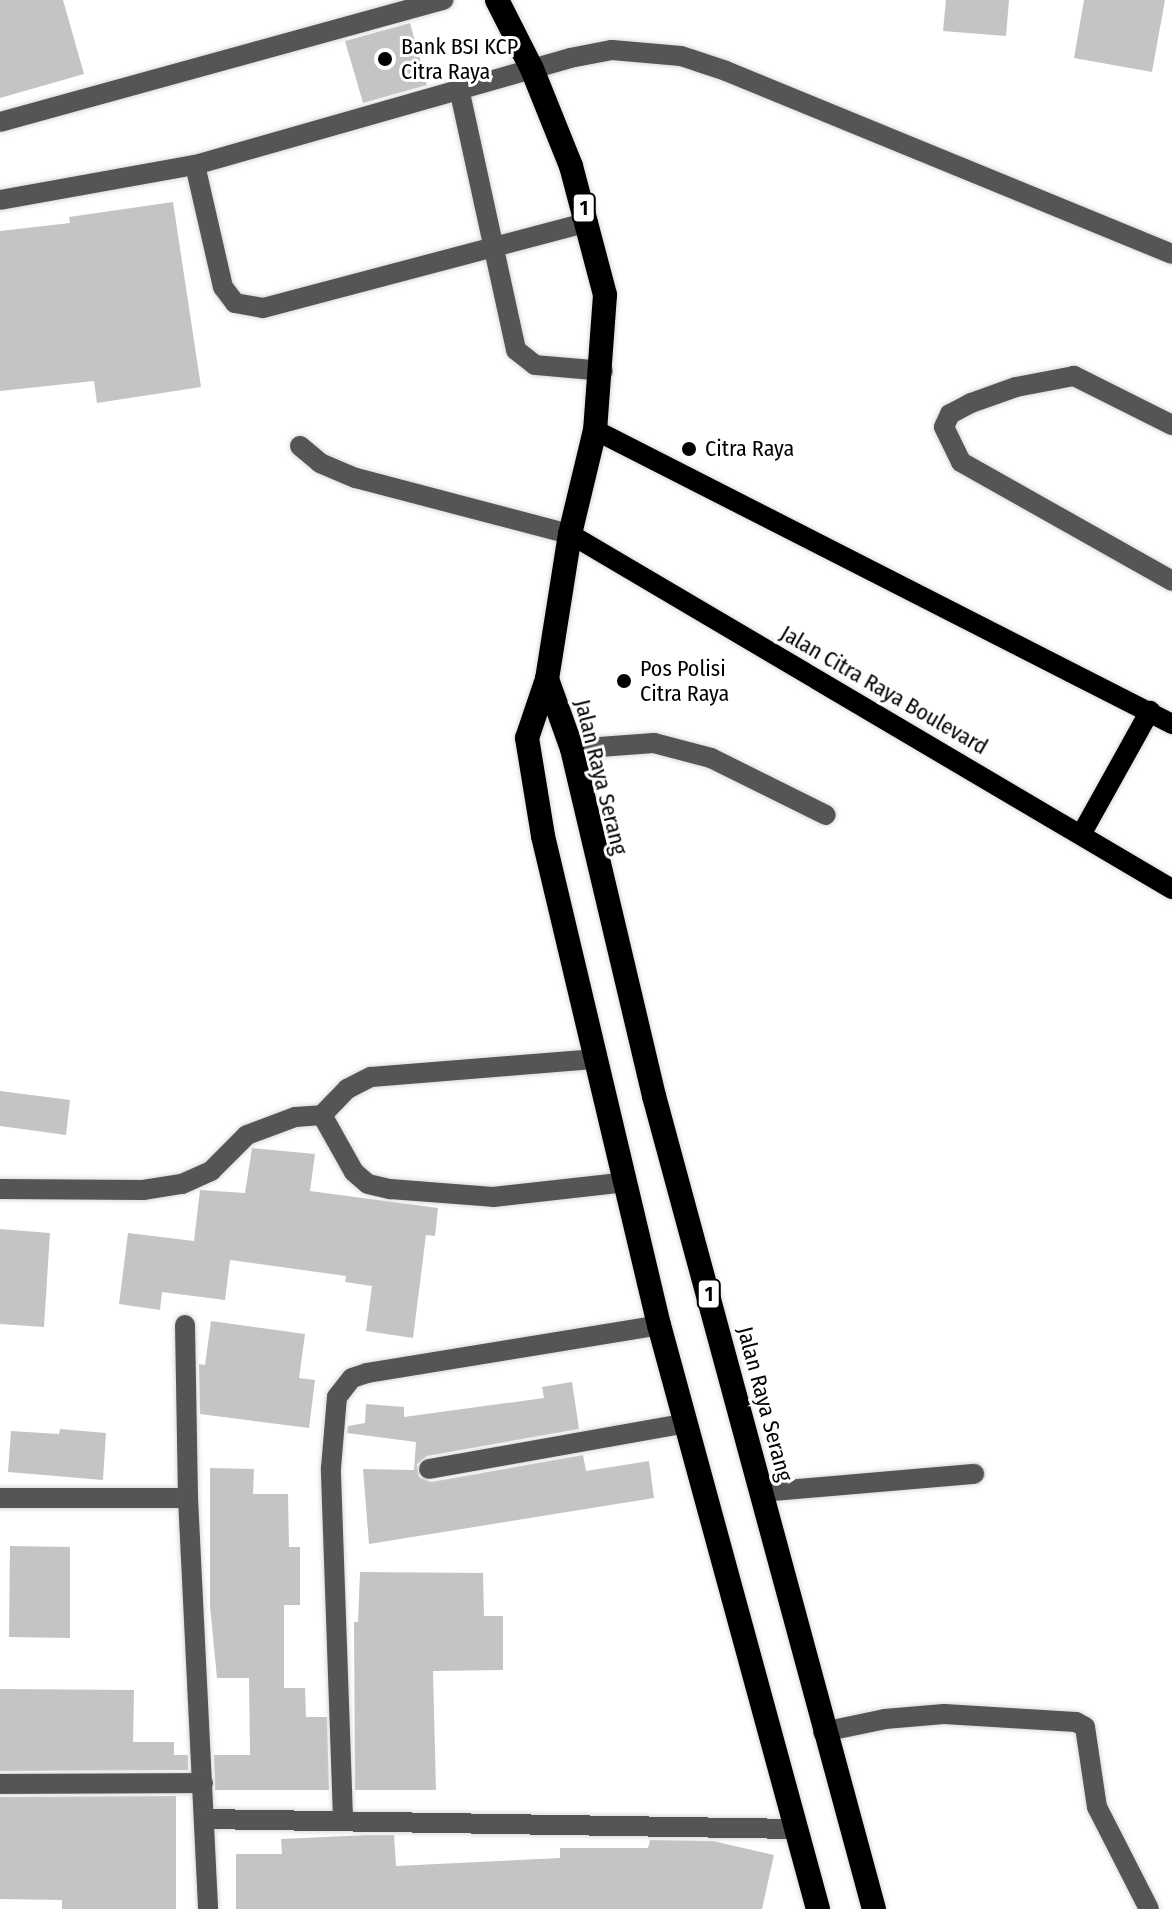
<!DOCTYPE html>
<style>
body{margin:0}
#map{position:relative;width:1172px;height:1909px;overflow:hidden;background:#fff;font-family:"Fira Sans Condensed",sans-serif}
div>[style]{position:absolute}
.building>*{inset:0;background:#c4c4c4}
.roads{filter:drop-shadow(0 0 2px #dbdbdb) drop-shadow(0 0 2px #dbdbdb)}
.minor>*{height:20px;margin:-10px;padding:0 10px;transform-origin:10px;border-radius:10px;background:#555}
.major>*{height:20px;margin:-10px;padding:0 10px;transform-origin:10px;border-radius:10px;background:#000}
.highway>*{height:24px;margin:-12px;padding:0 12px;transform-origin:12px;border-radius:12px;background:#000}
.dots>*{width:22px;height:22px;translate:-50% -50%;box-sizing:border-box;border:4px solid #fff;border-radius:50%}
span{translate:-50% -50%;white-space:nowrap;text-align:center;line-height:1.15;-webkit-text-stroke:6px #fff;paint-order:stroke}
.shield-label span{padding:2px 6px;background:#fff;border:2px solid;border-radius:6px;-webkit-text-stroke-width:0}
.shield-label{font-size:20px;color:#000;font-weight:700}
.poi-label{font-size:22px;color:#000}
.left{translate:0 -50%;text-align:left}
.street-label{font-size:22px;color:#000}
</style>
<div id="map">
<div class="building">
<i style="clip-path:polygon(0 0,63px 0,84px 74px,0 98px)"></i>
<i style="clip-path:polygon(946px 0,1009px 0,1006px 36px,943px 31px)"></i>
<i style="clip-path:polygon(1084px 0,1165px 0,1152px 72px,1074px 58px)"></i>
<i style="clip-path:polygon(410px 23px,427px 85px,363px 103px,345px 41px)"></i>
<i style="clip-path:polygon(173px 202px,201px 387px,97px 403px,94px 381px,0 391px,0 231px,70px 223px,69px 217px)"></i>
<i style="clip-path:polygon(0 1091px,70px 1100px,66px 1135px,0 1126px)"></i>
<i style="clip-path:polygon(252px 1148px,315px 1154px,310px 1191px,438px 1208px,435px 1236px,426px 1235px,413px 1338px,366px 1331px,372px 1286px,345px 1282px,346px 1276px,230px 1260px,225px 1300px,162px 1292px,160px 1310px,119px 1304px,128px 1233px,194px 1241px,200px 1190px,245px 1193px)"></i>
<i style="clip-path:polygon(0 1229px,50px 1233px,44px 1327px,0 1324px)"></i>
<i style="clip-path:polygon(211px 1321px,305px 1334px,299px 1378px,315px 1380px,309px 1428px,200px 1414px,199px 1364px,205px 1365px)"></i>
<i style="clip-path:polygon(572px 1382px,579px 1429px,427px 1456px,417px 1464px,419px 1477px,431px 1482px,583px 1455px,586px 1471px,649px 1461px,654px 1498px,369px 1544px,363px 1469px,414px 1470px,416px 1442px,347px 1433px,348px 1426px,365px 1423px,366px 1404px,404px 1407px,404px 1417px,544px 1398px,542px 1387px)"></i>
<i style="clip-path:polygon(60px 1429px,106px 1433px,103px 1480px,8px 1472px,11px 1431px,59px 1434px)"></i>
<i style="clip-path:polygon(210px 1468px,254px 1469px,253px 1494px,288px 1494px,289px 1547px,300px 1547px,300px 1605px,284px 1605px,284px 1688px,305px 1688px,306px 1717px,327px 1717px,329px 1790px,215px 1790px,214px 1755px,250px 1755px,249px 1678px,217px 1678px,210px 1606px)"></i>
<i style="clip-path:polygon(10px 1546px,70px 1547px,70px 1638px,9px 1637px)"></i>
<i style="clip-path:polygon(360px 1572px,483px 1573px,484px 1616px,503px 1616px,503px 1670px,433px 1671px,436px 1790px,355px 1790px,354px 1622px,358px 1622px)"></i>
<i style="clip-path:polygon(0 1689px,134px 1690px,133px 1742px,174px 1742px,174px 1755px,188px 1755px,188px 1770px,0 1771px)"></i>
<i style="clip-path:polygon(176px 1796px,176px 1909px,62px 1909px,62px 1900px,0 1899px,0 1797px)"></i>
<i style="clip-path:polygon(368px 1835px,394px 1835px,396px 1866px,560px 1858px,560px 1848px,648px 1848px,650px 1840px,713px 1841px,774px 1855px,762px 1909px,236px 1909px,236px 1854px,282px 1854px,281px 1839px)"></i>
</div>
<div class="roads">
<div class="minor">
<i style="left:460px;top:93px;width:263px;rotate:77.7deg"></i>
<i style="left:516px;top:350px;width:24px;rotate:38deg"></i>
<i style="left:535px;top:365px;width:68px;rotate:5deg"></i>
<i style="left:0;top:122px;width:460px;rotate:-15.4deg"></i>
<i style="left:195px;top:165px;width:125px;rotate:77.1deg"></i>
<i style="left:223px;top:287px;width:20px;rotate:53deg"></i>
<i style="left:235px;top:303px;width:28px;rotate:10deg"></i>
<i style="left:263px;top:308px;width:336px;rotate:-14.8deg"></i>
<i style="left:0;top:200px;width:198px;rotate:-10.2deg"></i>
<i style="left:195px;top:165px;width:390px;rotate:-15.9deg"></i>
<i style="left:570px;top:58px;width:43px;rotate:-10.8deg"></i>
<i style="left:612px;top:50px;width:69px;rotate:5deg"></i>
<i style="left:681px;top:56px;width:47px;rotate:18.4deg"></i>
<i style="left:726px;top:71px;width:482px;rotate:22.3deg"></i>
<i style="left:1172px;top:425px;width:110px;rotate:-153.4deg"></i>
<i style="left:1074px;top:376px;width:59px;rotate:169.3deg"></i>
<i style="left:1016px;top:387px;width:48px;rotate:160.4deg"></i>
<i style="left:971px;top:403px;width:24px;rotate:152deg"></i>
<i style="left:950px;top:414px;width:14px;rotate:115deg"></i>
<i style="left:944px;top:427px;width:39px;rotate:64deg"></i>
<i style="left:961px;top:462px;width:242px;rotate:29.4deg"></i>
<i style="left:300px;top:446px;width:26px;rotate:40deg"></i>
<i style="left:320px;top:463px;width:39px;rotate:23deg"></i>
<i style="left:356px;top:478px;width:221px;rotate:14.7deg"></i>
<i style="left:572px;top:749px;width:82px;rotate:-4.2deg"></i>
<i style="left:654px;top:743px;width:59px;rotate:14.7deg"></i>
<i style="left:711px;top:758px;width:128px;rotate:26.4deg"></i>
<i style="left:322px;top:1115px;width:65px;rotate:60.7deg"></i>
<i style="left:354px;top:1172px;width:18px;rotate:41deg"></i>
<i style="left:368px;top:1184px;width:23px;rotate:13deg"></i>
<i style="left:390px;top:1189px;width:103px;rotate:4.4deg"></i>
<i style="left:493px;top:1197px;width:134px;rotate:-6.4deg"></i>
<i style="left:0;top:1189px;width:143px;rotate:0.4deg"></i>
<i style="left:143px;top:1190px;width:39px;rotate:-9deg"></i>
<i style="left:182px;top:1184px;width:32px;rotate:-24deg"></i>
<i style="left:211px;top:1171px;width:51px;rotate:-45deg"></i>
<i style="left:247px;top:1135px;width:51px;rotate:-20.6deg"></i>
<i style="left:295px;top:1117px;width:27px;rotate:-4deg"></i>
<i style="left:322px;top:1115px;width:36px;rotate:-46deg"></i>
<i style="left:347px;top:1089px;width:27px;rotate:-27deg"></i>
<i style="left:371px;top:1077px;width:226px;rotate:-4.6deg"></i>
<i style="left:185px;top:1325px;width:173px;rotate:89deg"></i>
<i style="left:429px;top:1469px;width:261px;rotate:-10.1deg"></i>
<i style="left:762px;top:1492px;width:213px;rotate:-4.9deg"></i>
<i style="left:0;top:1498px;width:188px"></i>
<i style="left:188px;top:1498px;width:411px;rotate:87.2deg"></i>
<i style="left:823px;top:1732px;width:63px;rotate:-11.8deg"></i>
<i style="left:885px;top:1719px;width:59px;rotate:-4.8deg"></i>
<i style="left:944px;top:1714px;width:132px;rotate:3.5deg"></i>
<i style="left:1076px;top:1722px;width:10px;rotate:29deg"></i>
<i style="left:1085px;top:1727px;width:81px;rotate:81.5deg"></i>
<i style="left:1097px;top:1807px;width:114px;rotate:63deg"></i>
<i style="left:0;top:1784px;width:203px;rotate:-0.3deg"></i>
<i style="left:343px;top:1818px;width:350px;rotate:-92deg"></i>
<i style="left:331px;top:1468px;width:71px;rotate:-85.2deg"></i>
<i style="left:337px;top:1397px;width:24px;rotate:-52deg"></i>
<i style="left:352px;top:1378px;width:16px;rotate:-18deg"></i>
<i style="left:367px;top:1373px;width:296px;rotate:-9.3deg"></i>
<i style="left:205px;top:1819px;width:589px;rotate:0.97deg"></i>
</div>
<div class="major">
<i style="left:595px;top:430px;width:648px;rotate:27deg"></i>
<i style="left:570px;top:534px;width:699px;rotate:30.53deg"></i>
<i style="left:1082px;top:833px;width:140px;rotate:-60.9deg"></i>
</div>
<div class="highway">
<i style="left:497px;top:0;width:77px;rotate:63.1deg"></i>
<i style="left:532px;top:69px;width:105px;rotate:68.1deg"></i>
<i style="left:571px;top:166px;width:133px;rotate:75.2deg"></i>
<i style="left:605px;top:295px;width:135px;rotate:94.2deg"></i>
<i style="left:595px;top:430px;width:107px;rotate:103.5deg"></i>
<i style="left:570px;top:534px;width:147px;rotate:99deg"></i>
<i style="left:547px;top:679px;width:62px;rotate:108.7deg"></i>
<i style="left:527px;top:738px;width:99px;rotate:80.7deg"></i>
<i style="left:543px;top:836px;width:503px;rotate:76.66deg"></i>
<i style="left:659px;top:1325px;width:605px;rotate:74.77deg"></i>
<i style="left:547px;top:679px;width:74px;rotate:70.3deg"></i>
<i style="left:572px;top:749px;width:357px;rotate:76.7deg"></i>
<i style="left:654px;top:1096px;width:842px;rotate:74.86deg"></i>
</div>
</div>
<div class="dots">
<i style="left:385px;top:59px;background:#000"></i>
<i style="left:689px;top:449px;background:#000"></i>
<i style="left:624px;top:681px;background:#000"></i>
</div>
<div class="shield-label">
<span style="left:584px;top:208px">1</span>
<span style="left:709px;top:1294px">1</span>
</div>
<div class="poi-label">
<span class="left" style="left:401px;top:59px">Bank BSI KCP<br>Citra Raya</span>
<span class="left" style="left:705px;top:449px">Citra Raya</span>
<span class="left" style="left:640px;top:681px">Pos Polisi<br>Citra Raya</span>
</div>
<div class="street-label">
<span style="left:884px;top:690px;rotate:30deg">Jalan Citra Raya Boulevard</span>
<span style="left:601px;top:777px;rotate:76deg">Jalan Raya Serang</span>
<span style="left:765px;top:1404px;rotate:75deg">Jalan Raya Serang</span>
</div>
</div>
